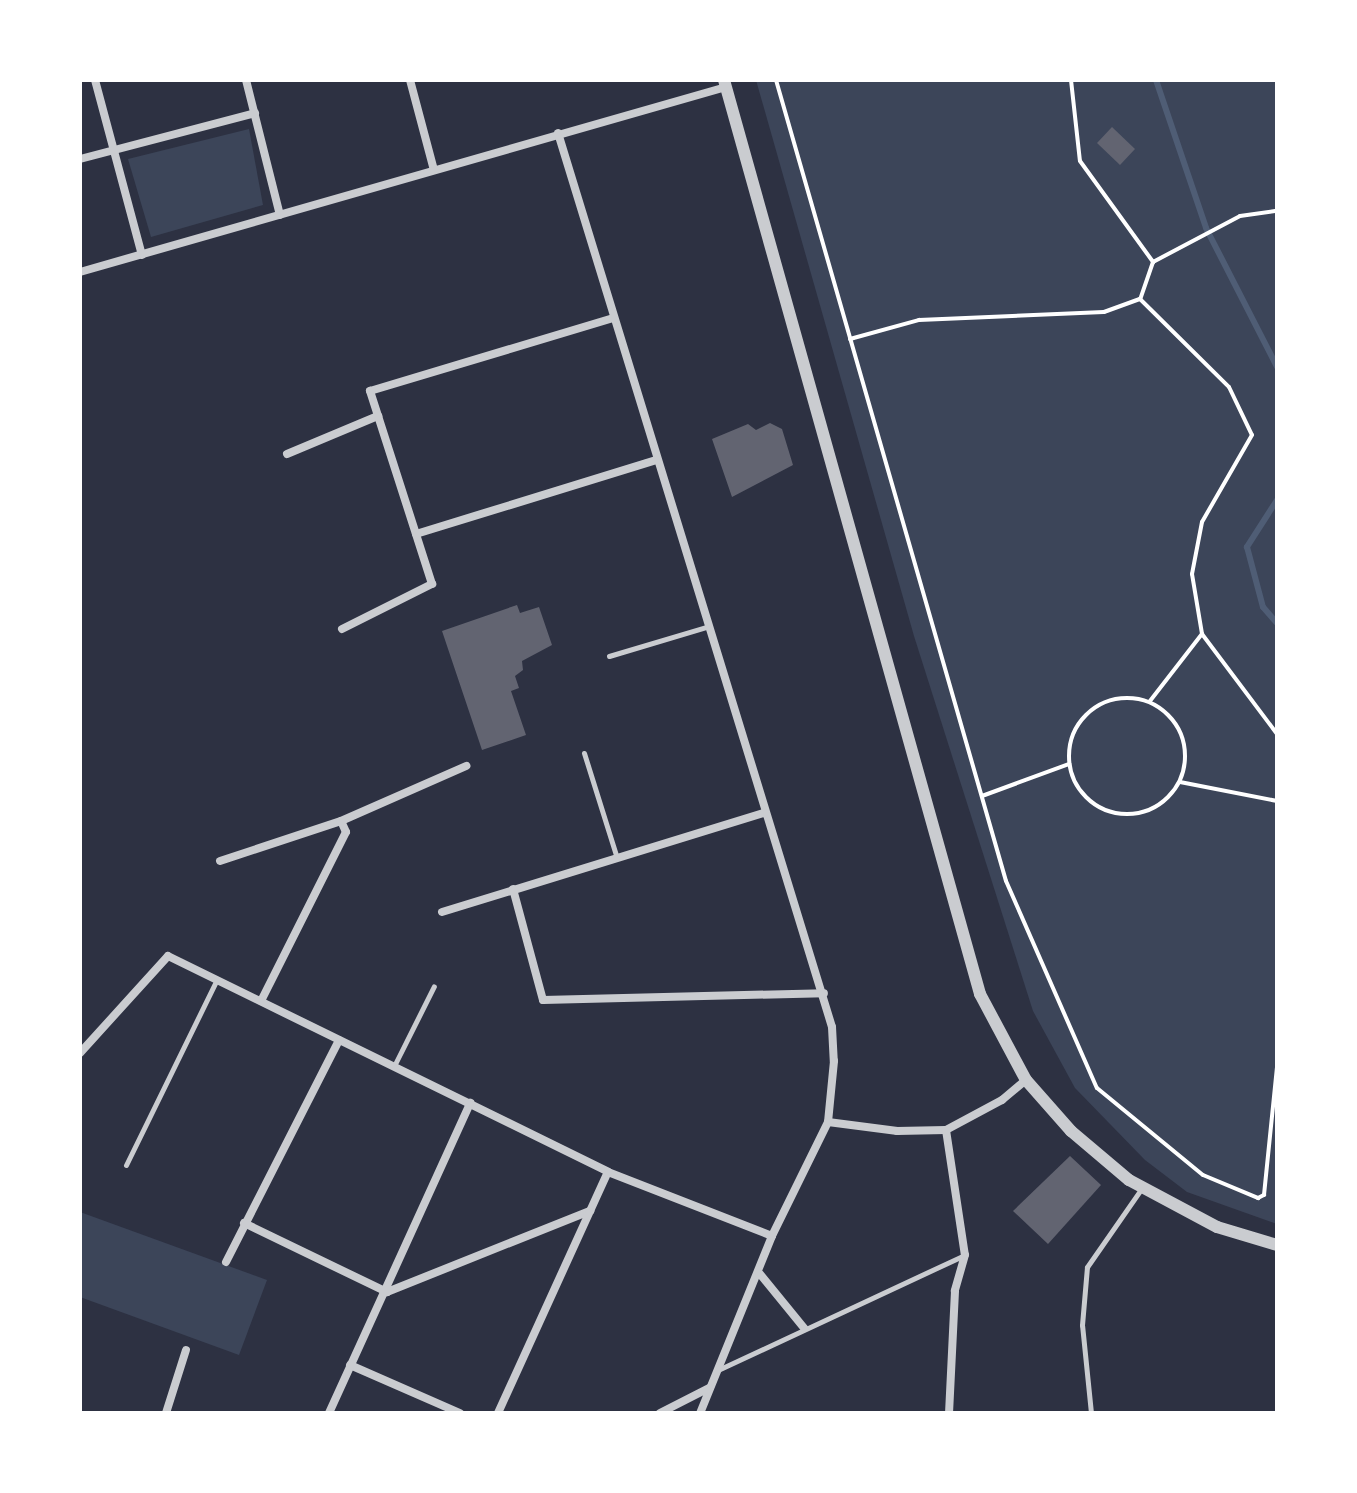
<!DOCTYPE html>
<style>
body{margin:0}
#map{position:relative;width:1357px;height:1493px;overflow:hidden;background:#2d3142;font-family:Inter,sans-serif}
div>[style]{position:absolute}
.green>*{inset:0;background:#3c4559}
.stream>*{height:6px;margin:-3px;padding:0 3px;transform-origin:3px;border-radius:3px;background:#4f5d75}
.building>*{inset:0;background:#626471}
.path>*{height:4px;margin:-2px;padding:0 2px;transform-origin:2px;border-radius:2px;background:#fff}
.path>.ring{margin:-2px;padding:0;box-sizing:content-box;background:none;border:4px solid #fff;border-radius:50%}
.service>*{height:5px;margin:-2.5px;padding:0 2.5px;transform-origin:2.5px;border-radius:2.5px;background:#caccd0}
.minor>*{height:8px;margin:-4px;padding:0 4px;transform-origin:4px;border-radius:4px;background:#caccd0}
.tertiary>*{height:12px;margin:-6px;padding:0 6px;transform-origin:6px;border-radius:6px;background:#caccd0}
span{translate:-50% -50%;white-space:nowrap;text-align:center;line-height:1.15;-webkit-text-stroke:6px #fff;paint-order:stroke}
.frame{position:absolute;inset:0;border:82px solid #fff;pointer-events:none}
</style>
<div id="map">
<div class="green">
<i style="clip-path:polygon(756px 80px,1277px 80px,1277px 1224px,1187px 1192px,1145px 1160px,1075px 1088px,1033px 1011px,914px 636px)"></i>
<i style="clip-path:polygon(249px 129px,263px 205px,151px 237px,128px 159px)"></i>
<i style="clip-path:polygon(80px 1212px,267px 1280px,239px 1355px,80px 1297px)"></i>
</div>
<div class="stream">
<i style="left:1156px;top:80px;width:156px;rotate:71.3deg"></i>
<i style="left:1206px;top:228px;width:156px;rotate:62.9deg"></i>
<i style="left:1277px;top:500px;width:56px;rotate:122.6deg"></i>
<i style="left:1247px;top:547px;width:62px;rotate:75.1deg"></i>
<i style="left:1263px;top:607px;width:21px;rotate:49deg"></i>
</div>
<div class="building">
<i style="clip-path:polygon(1112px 127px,1135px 149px,1120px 165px,1097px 143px)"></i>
<i style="clip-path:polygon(770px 423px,782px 429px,793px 465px,732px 497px,712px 439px,748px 424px,756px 430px)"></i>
<i style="clip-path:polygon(517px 605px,520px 613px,539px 607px,552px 645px,522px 661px,523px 670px,515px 676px,519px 688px,511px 691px,526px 735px,482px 750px,442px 631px)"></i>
<i style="clip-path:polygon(1070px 1156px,1101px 1185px,1048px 1244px,1013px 1211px)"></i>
</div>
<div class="path">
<i style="left:776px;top:80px;width:833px;rotate:73.98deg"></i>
<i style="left:1006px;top:881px;width:226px;rotate:66.3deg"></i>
<i style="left:1097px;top:1088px;width:137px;rotate:39.4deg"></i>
<i style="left:1203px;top:1175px;width:60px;rotate:22.7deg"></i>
<i style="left:1258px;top:1198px;width:7px;rotate:-27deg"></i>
<i style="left:1264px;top:1195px;width:128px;rotate:-84.2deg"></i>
<i style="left:1071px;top:80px;width:81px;rotate:83.7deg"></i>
<i style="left:1080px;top:161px;width:125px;rotate:54.1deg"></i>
<i style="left:1153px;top:262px;width:39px;rotate:109deg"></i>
<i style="left:1140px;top:299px;width:125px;rotate:44.7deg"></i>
<i style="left:1229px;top:387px;width:53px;rotate:64.4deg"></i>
<i style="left:1252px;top:435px;width:100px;rotate:119.9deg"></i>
<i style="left:1202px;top:522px;width:53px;rotate:100.9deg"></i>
<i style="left:1192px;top:574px;width:61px;rotate:80.5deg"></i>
<i style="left:1202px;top:634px;width:125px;rotate:53.1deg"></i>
<i style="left:1153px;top:262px;width:98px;rotate:-27.9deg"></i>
<i style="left:1240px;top:216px;width:37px;rotate:-8deg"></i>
<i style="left:850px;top:339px;width:72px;rotate:-15.4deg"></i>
<i style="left:919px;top:320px;width:185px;rotate:-2.5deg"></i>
<i style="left:1104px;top:312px;width:38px;rotate:-20deg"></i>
<i class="ring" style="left:1069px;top:698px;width:112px;height:112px"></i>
<i style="left:1150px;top:701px;width:85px;rotate:-52.2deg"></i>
<i style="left:1180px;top:782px;width:99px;rotate:11.1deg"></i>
<i style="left:982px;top:796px;width:93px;rotate:-20.2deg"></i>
</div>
<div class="service">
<i style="left:609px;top:656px;width:101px;rotate:-16.6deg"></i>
<i style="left:584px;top:753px;width:107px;rotate:72.6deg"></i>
<i style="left:394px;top:1066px;width:89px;rotate:-63.4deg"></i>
<i style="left:126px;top:1165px;width:205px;rotate:-63.9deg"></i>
<i style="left:720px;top:1369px;width:270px;rotate:-25deg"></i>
<i style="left:1091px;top:1413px;width:88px;rotate:-95.8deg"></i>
<i style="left:1082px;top:1325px;width:58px;rotate:-85.1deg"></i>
<i style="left:1087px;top:1267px;width:96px;rotate:-55.2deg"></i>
</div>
<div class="minor">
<i style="left:95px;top:80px;width:181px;rotate:75deg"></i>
<i style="left:246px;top:80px;width:139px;rotate:75.9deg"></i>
<i style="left:410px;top:80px;width:93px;rotate:75.1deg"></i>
<i style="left:558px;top:133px;width:935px;rotate:72.96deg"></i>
<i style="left:832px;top:1027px;width:34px;rotate:87deg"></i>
<i style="left:834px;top:1061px;width:61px;rotate:95.6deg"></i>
<i style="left:828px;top:1122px;width:127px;rotate:116.2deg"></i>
<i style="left:772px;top:1236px;width:191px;rotate:112.1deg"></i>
<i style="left:80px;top:159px;width:181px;rotate:-14.7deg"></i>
<i style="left:80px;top:272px;width:672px;rotate:-15.98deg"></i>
<i style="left:287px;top:454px;width:99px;rotate:-22.7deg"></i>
<i style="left:416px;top:534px;width:251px;rotate:-17.1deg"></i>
<i style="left:342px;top:629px;width:101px;rotate:-26.6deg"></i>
<i style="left:432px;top:584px;width:203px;rotate:-107.8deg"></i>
<i style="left:370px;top:391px;width:254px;rotate:-16.7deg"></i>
<i style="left:220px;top:861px;width:127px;rotate:-18.3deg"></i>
<i style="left:513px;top:889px;width:115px;rotate:74.9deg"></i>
<i style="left:543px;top:1000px;width:281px;rotate:-1.4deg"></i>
<i style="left:442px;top:912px;width:337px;rotate:-17.1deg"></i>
<i style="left:261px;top:1001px;width:189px;rotate:-63.3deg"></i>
<i style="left:346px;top:832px;width:12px;rotate:-114deg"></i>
<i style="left:341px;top:821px;width:137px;rotate:-23.7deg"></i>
<i style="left:80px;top:1053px;width:131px;rotate:-47.8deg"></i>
<i style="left:168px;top:956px;width:490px;rotate:26.1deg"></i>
<i style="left:608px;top:1172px;width:176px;rotate:21.3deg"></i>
<i style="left:828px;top:1122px;width:70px;rotate:7.4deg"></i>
<i style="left:897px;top:1131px;width:49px;rotate:-1.2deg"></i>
<i style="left:946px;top:1130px;width:64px;rotate:-28.2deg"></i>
<i style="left:1002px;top:1100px;width:31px;rotate:-40deg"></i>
<i style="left:946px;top:1130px;width:126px;rotate:81.4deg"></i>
<i style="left:965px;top:1255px;width:37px;rotate:106deg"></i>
<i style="left:955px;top:1291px;width:122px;rotate:92.8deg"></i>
<i style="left:244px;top:1223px;width:159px;rotate:25.8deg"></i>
<i style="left:387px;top:1292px;width:219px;rotate:-21.8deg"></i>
<i style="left:226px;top:1262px;width:249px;rotate:-63deg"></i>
<i style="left:760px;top:1274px;width:70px;rotate:50.8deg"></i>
<i style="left:350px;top:1365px;width:120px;rotate:23.6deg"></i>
<i style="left:166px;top:1413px;width:66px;rotate:-72.4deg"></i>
<i style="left:329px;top:1413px;width:341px;rotate:-65.5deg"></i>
<i style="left:498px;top:1413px;width:265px;rotate:-65.5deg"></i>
<i style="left:660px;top:1413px;width:55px;rotate:-27deg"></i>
</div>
<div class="tertiary">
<i style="left:724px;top:80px;width:949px;rotate:74.35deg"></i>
<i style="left:980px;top:994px;width:98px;rotate:61.9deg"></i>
<i style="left:1026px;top:1080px;width:68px;rotate:48.6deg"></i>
<i style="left:1071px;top:1131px;width:76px;rotate:40.2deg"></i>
<i style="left:1129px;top:1180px;width:100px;rotate:28.1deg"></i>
<i style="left:1217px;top:1227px;width:63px;rotate:16.7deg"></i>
</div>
<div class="frame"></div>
</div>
